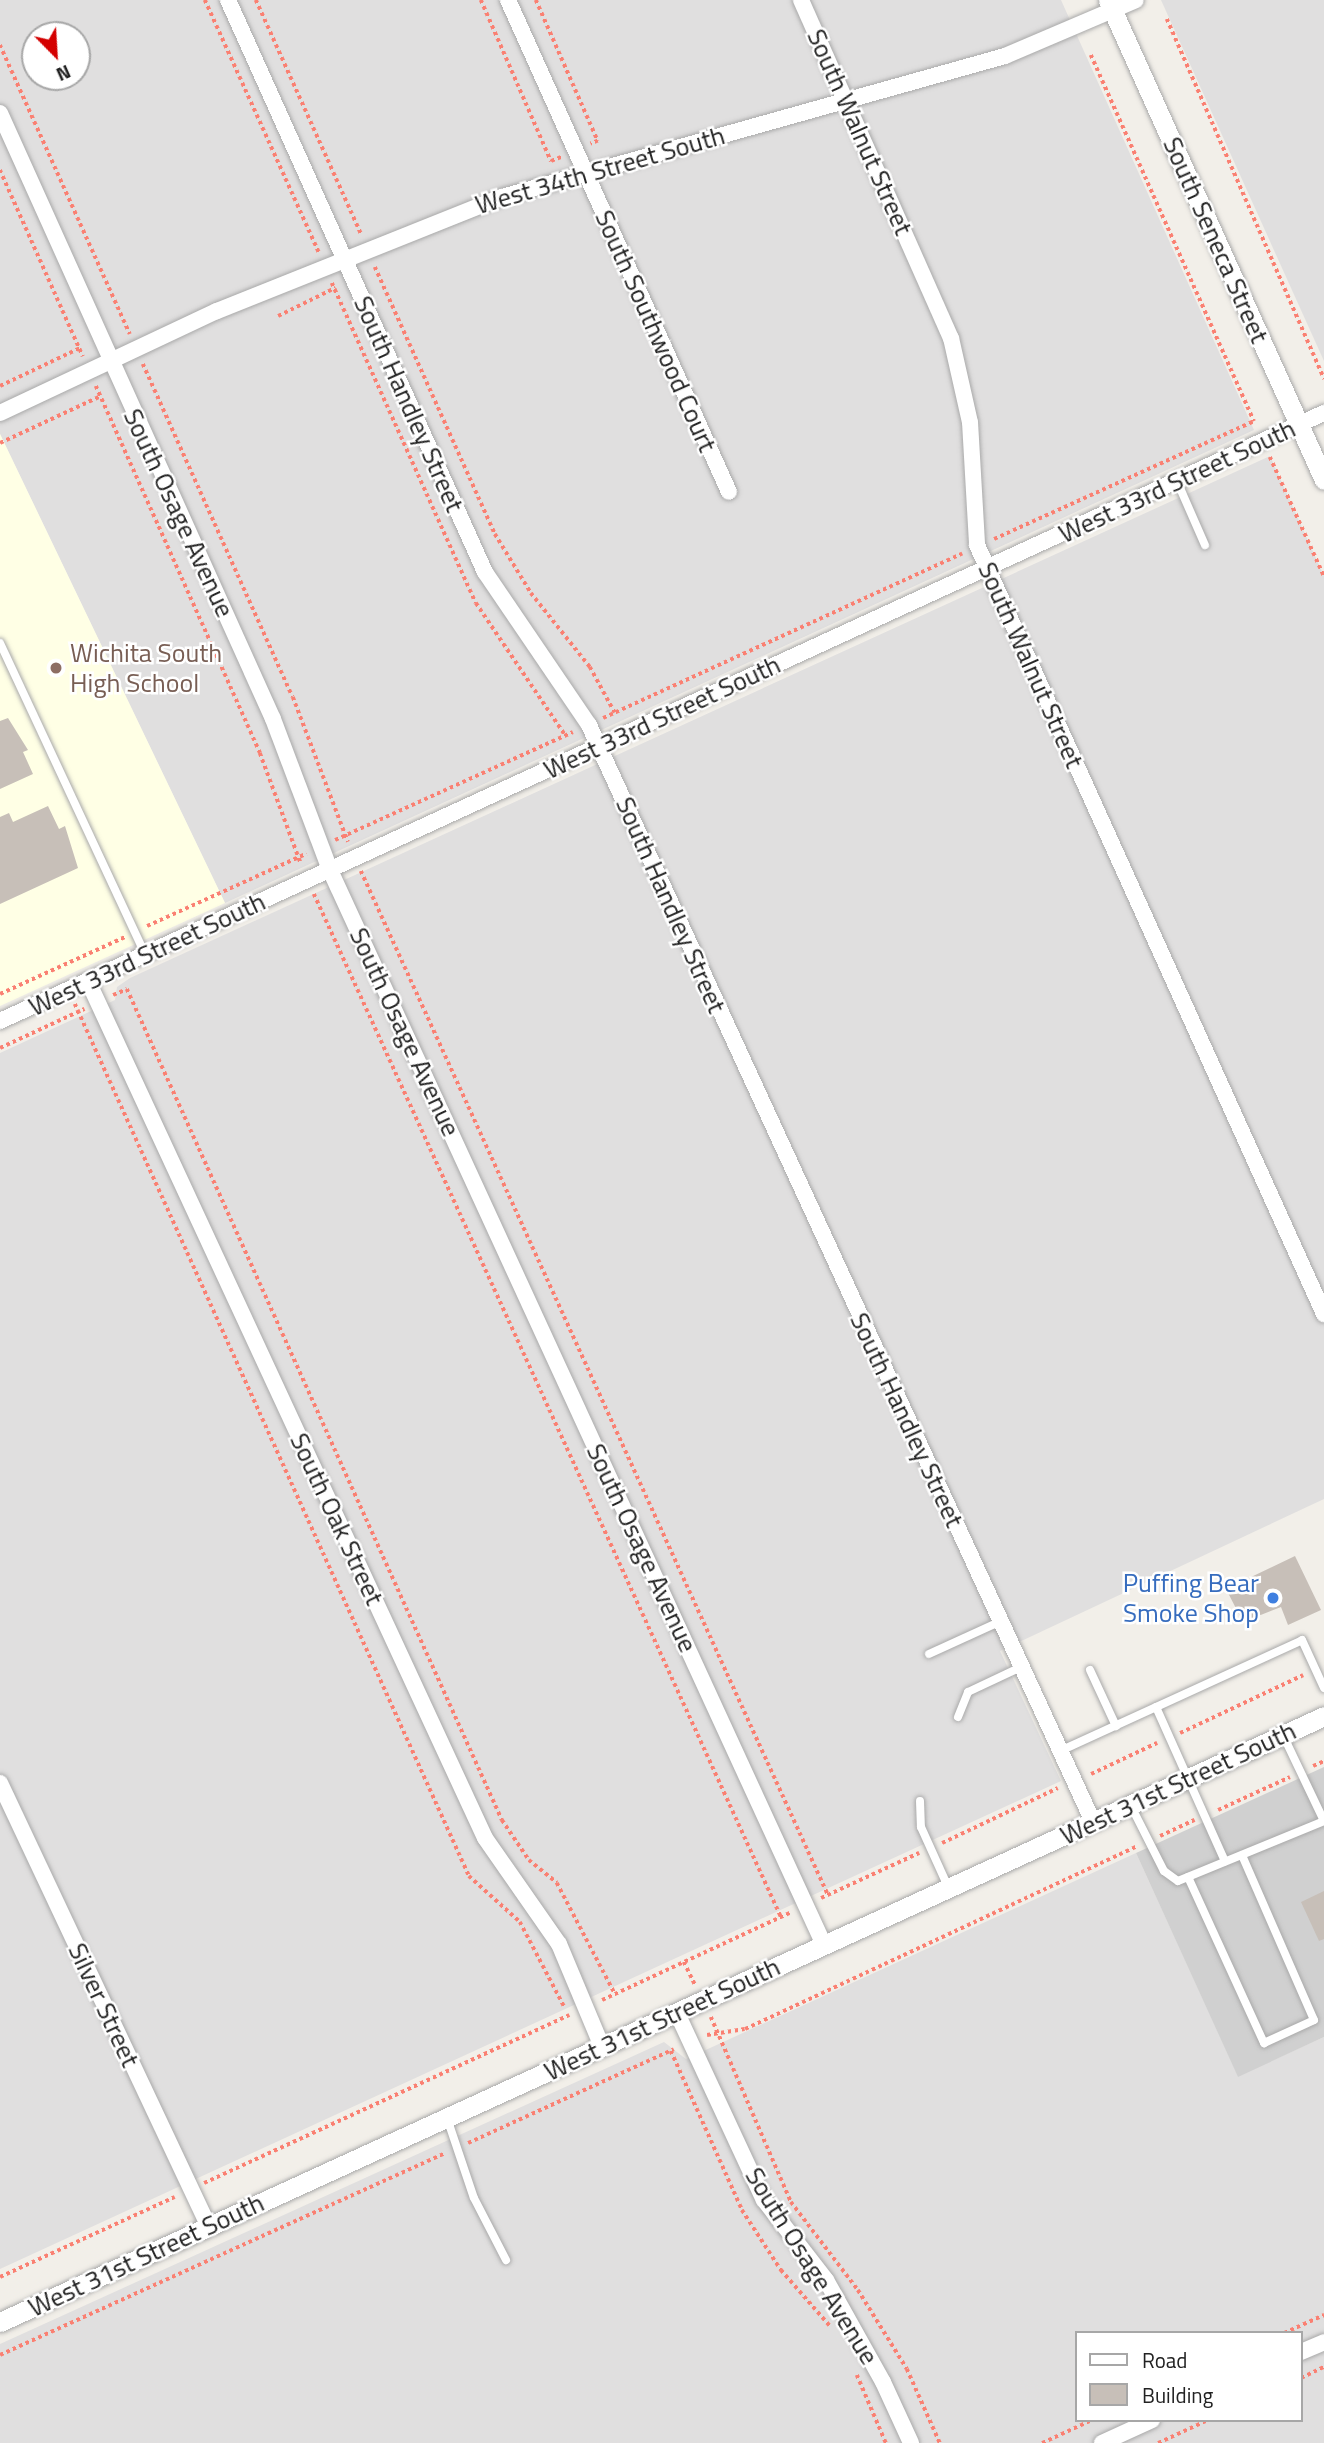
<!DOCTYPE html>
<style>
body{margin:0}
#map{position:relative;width:1324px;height:2443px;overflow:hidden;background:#f2efe9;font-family:"Titillium Web",sans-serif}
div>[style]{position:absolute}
.residential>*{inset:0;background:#e0dfdf}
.education>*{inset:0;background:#ffffe5}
.religious>*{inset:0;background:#d0d0d0}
.building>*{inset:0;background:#c7bfb8}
.path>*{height:3.5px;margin-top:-1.75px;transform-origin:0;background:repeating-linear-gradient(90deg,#fa8072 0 3.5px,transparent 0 7px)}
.roads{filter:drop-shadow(0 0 2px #a9a9a9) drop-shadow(0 0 2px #a9a9a9)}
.service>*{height:8px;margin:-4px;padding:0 4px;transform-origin:4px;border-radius:4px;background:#fff}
.minor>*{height:16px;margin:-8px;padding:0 8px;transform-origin:8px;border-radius:8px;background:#fff}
.tertiary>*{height:19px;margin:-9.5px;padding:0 9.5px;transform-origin:9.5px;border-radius:9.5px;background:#fff}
.dots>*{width:19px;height:19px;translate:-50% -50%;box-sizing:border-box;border:4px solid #fff;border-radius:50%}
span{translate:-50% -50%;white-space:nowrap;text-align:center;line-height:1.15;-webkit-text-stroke:5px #fff;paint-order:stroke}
.street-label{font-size:26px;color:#222}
.education-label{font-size:26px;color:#785e54}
.left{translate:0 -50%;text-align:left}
.shop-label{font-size:26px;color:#366cbe}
.right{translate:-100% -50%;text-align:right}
.legend{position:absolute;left:1075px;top:2331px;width:228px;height:91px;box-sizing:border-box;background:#fff;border:2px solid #a7a7a7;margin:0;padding:9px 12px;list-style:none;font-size:21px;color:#222}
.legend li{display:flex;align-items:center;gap:14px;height:35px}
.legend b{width:35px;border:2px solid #a7a7a7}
.north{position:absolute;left:21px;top:21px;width:70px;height:70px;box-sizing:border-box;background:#fff;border:2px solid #a7a7a7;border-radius:50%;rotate:156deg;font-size:19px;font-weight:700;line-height:28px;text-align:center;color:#222}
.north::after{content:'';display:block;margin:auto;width:24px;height:32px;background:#d40000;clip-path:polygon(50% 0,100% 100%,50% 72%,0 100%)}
</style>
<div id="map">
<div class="residential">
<i style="clip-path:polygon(evenodd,0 0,1061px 0,1254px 430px,225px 903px,0 434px,0 0,35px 35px,77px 35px,77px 77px,35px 77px,35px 35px)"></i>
<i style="clip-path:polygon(1161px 0,1324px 0,1324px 361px)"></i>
<i style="clip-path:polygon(1270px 456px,1324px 576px,1324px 1499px,1000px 1651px,1061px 1781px,0 2269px,0 1053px,115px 1000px,117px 987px,130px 978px)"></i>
<i style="clip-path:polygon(evenodd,1136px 1853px,1238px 2076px,1324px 2037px,1324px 2443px,0 2443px,0 2344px,664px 2042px,686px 2059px,1136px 1853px,1077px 2333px,1301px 2333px,1301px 2420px,1077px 2420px,1077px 2333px)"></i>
</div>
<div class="education">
<i style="clip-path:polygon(0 434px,225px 903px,0 1006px)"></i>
</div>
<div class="religious">
<i style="clip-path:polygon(1324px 1767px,1324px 2037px,1238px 2077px,1136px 1853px)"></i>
</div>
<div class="building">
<i style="clip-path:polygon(8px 718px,28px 750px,23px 752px,33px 774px,0 789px,0 721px)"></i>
<i style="clip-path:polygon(48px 806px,59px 829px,65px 826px,78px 868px,0 904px,0 817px,9px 813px,13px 822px)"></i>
<i style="clip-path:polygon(1295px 1556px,1321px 1610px,1288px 1625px,1281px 1607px,1243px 1622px,1226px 1589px)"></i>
<i style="clip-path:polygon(1324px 1891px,1324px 1939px,1319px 1941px,1301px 1902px)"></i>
</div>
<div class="path">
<i style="left:205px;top:0;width:277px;rotate:65.7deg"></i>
<i style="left:256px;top:0;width:256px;rotate:65.8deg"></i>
<i style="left:481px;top:0;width:176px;rotate:66.5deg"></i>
<i style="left:551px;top:161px;width:11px;rotate:-22deg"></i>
<i style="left:536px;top:0;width:154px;rotate:66.3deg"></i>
<i style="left:598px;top:141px;width:8px;rotate:157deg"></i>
<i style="left:1167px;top:19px;width:393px;rotate:66.4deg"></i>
<i style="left:0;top:45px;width:317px;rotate:65.8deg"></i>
<i style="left:1091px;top:55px;width:401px;rotate:66deg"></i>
<i style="left:0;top:170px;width:204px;rotate:66deg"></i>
<i style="left:375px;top:267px;width:293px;rotate:65.8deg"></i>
<i style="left:495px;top:534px;width:69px;rotate:58.6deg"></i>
<i style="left:531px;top:593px;width:95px;rotate:51.4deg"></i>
<i style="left:590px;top:667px;width:52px;rotate:61.5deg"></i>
<i style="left:332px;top:283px;width:351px;rotate:65.8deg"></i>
<i style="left:476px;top:603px;width:159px;rotate:56deg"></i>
<i style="left:278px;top:316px;width:64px;rotate:-26.2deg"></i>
<i style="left:143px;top:364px;width:365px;rotate:65.8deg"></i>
<i style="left:293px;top:697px;width:155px;rotate:69.2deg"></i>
<i style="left:0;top:386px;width:89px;rotate:-25.4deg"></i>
<i style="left:96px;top:386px;width:402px;rotate:65.9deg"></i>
<i style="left:260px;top:753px;width:118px;rotate:69.7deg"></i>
<i style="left:0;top:443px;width:111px;rotate:-25deg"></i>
<i style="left:1270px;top:457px;width:131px;rotate:65.6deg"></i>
<i style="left:994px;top:539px;width:286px;rotate:-24.4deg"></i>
<i style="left:603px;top:718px;width:395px;rotate:-24.6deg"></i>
<i style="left:335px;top:840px;width:261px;rotate:-24.4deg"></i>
<i style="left:361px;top:871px;width:1125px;rotate:65.48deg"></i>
<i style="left:314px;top:894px;width:1125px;rotate:65.46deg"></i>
<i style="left:147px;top:926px;width:175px;rotate:-24.4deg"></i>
<i style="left:0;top:994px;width:137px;rotate:-24.5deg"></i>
<i style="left:113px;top:995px;width:15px;rotate:-23deg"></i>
<i style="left:127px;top:989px;width:912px;rotate:65.71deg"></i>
<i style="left:502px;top:1820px;width:48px;rotate:56deg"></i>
<i style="left:529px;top:1860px;width:36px;rotate:39deg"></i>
<i style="left:557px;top:1883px;width:125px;rotate:62.4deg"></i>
<i style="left:75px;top:1004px;width:957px;rotate:65.68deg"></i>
<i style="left:469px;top:1876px;width:69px;rotate:42deg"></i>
<i style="left:520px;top:1922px;width:97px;rotate:62.4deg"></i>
<i style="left:0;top:1048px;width:93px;rotate:-24.9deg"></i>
<i style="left:1180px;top:1733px;width:136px;rotate:-25.2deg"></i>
<i style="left:1313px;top:1766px;width:12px;rotate:-24deg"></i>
<i style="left:1091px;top:1774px;width:73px;rotate:-25.2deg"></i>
<i style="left:1218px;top:1810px;width:79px;rotate:-24.6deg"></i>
<i style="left:1160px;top:1836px;width:38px;rotate:-25deg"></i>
<i style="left:942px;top:1843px;width:128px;rotate:-25.4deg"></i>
<i style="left:821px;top:1898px;width:108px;rotate:-24.7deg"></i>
<i style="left:684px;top:1962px;width:25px;rotate:64deg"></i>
<i style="left:602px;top:2000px;width:209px;rotate:-24.9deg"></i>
<i style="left:711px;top:2017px;width:202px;rotate:66.6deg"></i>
<i style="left:791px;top:2202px;width:111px;rotate:52.7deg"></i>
<i style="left:858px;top:2290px;width:93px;rotate:58.2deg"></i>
<i style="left:907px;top:2369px;width:81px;rotate:66deg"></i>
<i style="left:707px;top:2035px;width:38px;rotate:-9deg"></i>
<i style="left:745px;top:2029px;width:433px;rotate:-25deg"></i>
<i style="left:671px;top:2051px;width:174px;rotate:65.9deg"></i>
<i style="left:742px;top:2210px;width:72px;rotate:57deg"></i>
<i style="left:781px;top:2270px;width:74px;rotate:48.8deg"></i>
<i style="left:468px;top:2143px;width:226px;rotate:-24.5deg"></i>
<i style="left:204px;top:2183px;width:402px;rotate:-24.7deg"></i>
<i style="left:0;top:2277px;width:192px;rotate:-24.6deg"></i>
<i style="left:1284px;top:2333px;width:44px;rotate:-24.2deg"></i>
<i style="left:0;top:2355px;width:489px;rotate:-24.4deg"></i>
<i style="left:857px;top:2375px;width:74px;rotate:66.9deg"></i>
<i style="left:1301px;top:2378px;width:25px;rotate:-26deg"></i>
<i style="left:1042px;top:2443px;width:55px;rotate:-24.7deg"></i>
<i style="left:1158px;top:2443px;width:55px;rotate:-24.7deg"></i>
</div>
<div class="roads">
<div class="service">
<i style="left:1177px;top:481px;width:70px;rotate:66.4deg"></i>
<i style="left:0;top:643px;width:343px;rotate:65deg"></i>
<i style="left:929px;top:1654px;width:77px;rotate:-24.6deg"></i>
<i style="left:1090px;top:1670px;width:62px;rotate:65.1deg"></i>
<i style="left:1156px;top:1707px;width:169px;rotate:65.9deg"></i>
<i style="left:958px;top:1717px;width:27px;rotate:-68deg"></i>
<i style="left:968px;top:1692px;width:59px;rotate:-25.3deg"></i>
<i style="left:1283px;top:1735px;width:95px;rotate:64.5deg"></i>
<i style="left:1060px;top:1751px;width:266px;rotate:-24.6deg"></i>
<i style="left:1302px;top:1640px;width:53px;rotate:65.4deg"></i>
<i style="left:920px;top:1801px;width:26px;rotate:88deg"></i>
<i style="left:921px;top:1827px;width:68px;rotate:65.7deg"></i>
<i style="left:1131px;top:1806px;width:73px;rotate:63.1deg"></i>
<i style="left:1164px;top:1871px;width:17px;rotate:36deg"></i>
<i style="left:1178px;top:1881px;width:158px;rotate:-22.3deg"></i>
<i style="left:1188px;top:1877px;width:183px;rotate:65.4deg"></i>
<i style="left:1264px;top:2043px;width:55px;rotate:-24.7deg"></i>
<i style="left:1314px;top:2020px;width:180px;rotate:-113.6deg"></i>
<i style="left:447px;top:2118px;width:84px;rotate:71.4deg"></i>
<i style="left:474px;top:2198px;width:70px;rotate:62.7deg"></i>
</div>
<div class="minor">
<i style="left:228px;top:0;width:627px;rotate:65.81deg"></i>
<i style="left:485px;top:572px;width:185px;rotate:55.8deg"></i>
<i style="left:589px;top:725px;width:1207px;rotate:65.32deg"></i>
<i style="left:508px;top:0;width:539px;rotate:65.81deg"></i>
<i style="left:801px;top:0;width:370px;rotate:66.1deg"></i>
<i style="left:951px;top:338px;width:86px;rotate:77.3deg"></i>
<i style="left:970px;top:422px;width:123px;rotate:86.7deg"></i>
<i style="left:977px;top:545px;width:844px;rotate:65.71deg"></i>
<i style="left:0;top:113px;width:665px;rotate:65.75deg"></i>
<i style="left:273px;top:719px;width:161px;rotate:69.3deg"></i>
<i style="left:330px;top:870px;width:1183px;rotate:65.32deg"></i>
<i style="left:0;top:413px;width:240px;rotate:-25.2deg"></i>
<i style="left:217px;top:311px;width:307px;rotate:-21.8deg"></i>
<i style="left:502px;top:197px;width:522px;rotate:-15.66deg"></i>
<i style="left:1005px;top:56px;width:142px;rotate:-23.1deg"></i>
<i style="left:88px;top:981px;width:944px;rotate:65.14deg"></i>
<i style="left:485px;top:1838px;width:129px;rotate:55.1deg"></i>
<i style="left:559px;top:1944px;width:112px;rotate:67.3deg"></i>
<i style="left:0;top:1021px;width:1457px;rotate:-24.67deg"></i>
<i style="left:0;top:1783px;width:489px;rotate:64.8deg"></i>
<i style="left:677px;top:2013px;width:206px;rotate:65.1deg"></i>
<i style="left:764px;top:2200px;width:101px;rotate:52.2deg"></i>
<i style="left:826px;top:2280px;width:117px;rotate:60.8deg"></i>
<i style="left:883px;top:2382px;width:67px;rotate:65.3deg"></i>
<i style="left:1301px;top:2352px;width:25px;rotate:-23deg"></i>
<i style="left:1102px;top:2443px;width:55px;rotate:-24.7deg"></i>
</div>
<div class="tertiary">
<i style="left:1108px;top:0;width:526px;rotate:65.77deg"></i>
<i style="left:0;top:2322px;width:1456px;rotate:-24.59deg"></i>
</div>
</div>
<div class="dots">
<i style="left:56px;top:668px;background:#8d6e63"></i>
<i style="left:1273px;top:1598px;background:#3f7fe0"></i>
</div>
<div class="street-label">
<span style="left:860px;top:132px;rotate:66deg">South Walnut Street</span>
<span style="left:600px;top:170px;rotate:-16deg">West 34th Street South</span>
<span style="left:1216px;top:240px;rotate:66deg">South Seneca Street</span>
<span style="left:656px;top:331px;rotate:66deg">South Southwood Court</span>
<span style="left:409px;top:404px;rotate:66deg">South Handley Street</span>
<span style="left:1177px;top:481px;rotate:-25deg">West 33rd Street South</span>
<span style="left:179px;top:513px;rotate:65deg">South Osage Avenue</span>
<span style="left:1031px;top:665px;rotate:66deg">South Walnut Street</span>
<span style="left:662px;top:717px;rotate:-25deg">West 33rd Street South</span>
<span style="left:671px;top:905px;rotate:66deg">South Handley Street</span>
<span style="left:147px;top:954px;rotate:-25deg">West 33rd Street South</span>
<span style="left:405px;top:1032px;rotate:65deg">South Osage Avenue</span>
<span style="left:907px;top:1420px;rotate:65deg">South Handley Street</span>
<span style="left:337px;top:1519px;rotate:65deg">South Oak Street</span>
<span style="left:642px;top:1548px;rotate:65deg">South Osage Avenue</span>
<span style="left:1178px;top:1783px;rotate:-25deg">West 31st Street South</span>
<span style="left:104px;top:2005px;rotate:65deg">Silver Street</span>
<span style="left:662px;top:2019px;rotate:-25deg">West 31st Street South</span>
<span style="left:146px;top:2255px;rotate:-25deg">West 31st Street South</span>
<span style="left:812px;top:2266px;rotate:58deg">South Osage Avenue</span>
</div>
<div class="education-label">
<span class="left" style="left:70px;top:668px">Wichita South<br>High School</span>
</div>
<div class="shop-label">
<span class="right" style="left:1259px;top:1598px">Puffing Bear<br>Smoke Shop</span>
</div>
<ul class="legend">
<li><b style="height:9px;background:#fff"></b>Road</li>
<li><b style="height:19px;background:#c7bfb8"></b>Building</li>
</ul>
<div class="north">N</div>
</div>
